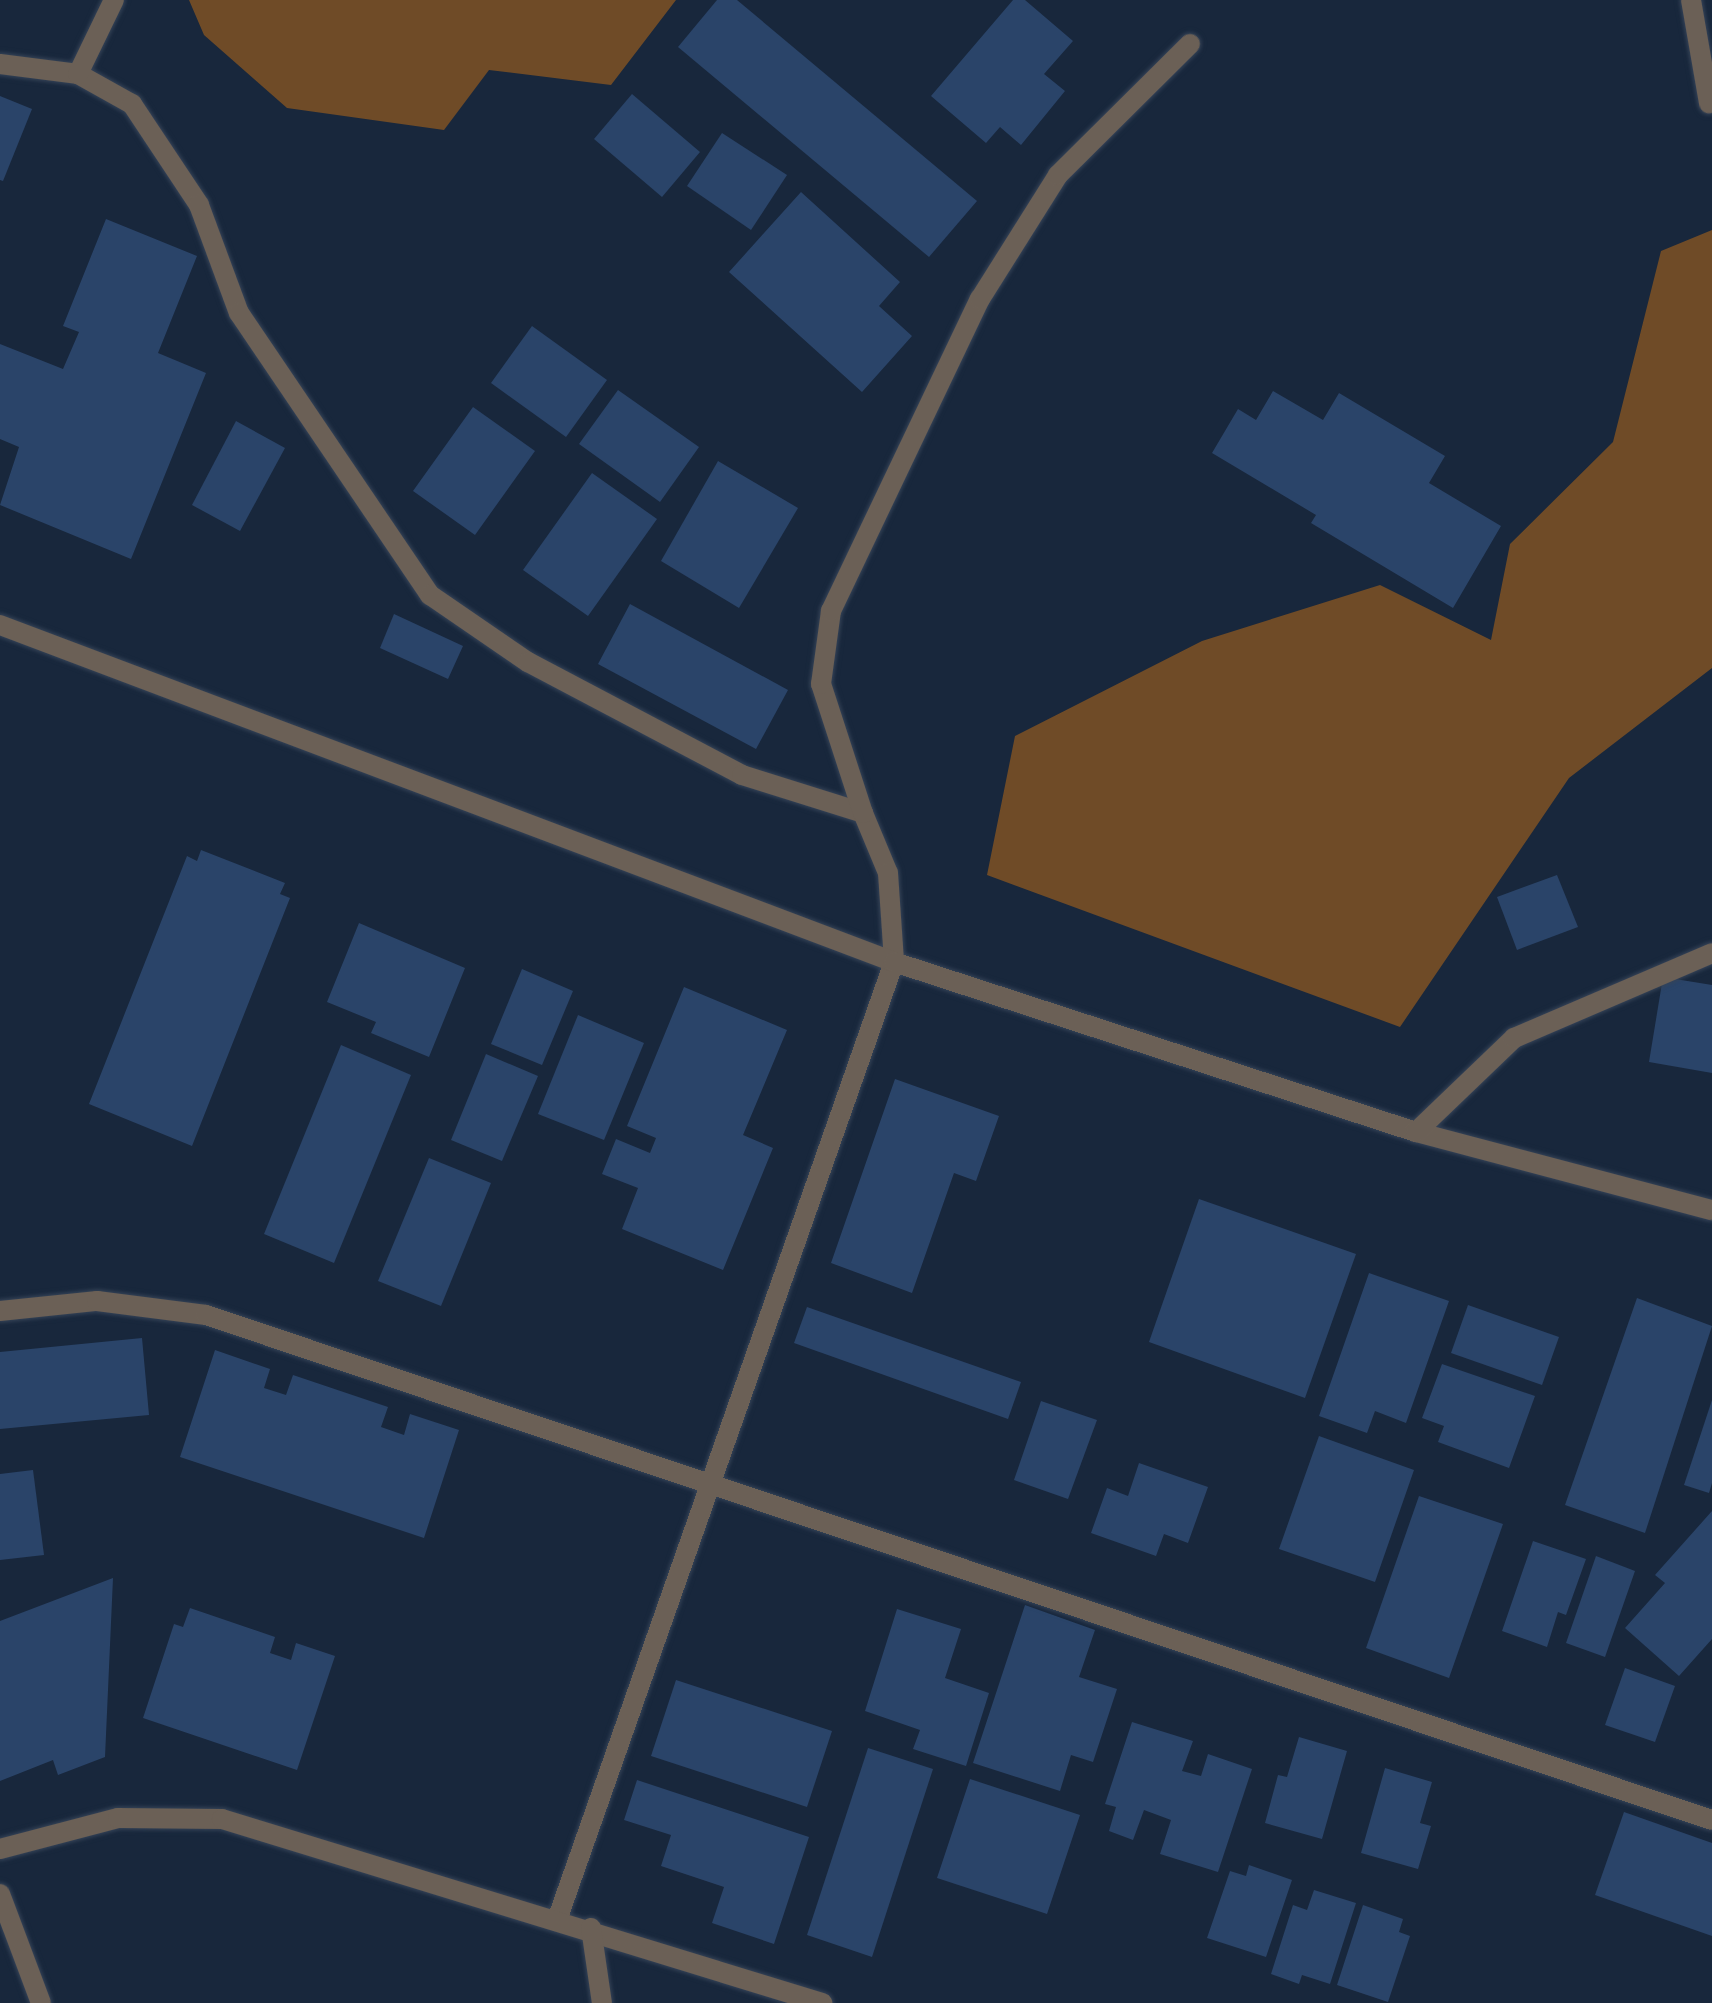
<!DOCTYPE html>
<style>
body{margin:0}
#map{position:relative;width:1712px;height:2003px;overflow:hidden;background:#18273c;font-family:Manrope,sans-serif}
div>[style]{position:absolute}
.forest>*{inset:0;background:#6f4b27}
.building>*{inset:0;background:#2a4469}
.roads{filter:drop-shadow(0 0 2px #354357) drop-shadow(0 0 2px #354357)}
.minor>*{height:20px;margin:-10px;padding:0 10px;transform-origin:10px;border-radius:10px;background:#6b6056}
span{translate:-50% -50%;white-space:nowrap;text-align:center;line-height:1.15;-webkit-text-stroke:8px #18273c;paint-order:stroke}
</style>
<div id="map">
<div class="forest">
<i style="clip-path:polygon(189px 0,676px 0,611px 85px,489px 70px,444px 130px,287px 108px,204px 35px)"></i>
<i style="clip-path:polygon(1712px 230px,1712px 668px,1569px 778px,1400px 1027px,987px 875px,1015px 736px,1202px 641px,1380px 585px,1491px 640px,1510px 544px,1613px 442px,1661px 251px)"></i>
</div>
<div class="building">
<i style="clip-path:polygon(717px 0,737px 0,977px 201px,929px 257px,678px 47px)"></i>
<i style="clip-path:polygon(1013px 0,1025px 0,1073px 41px,1044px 74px,1065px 91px,1021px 145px,1000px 127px,986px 143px,931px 96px)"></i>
<i style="clip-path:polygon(632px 94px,700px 152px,662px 197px,594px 139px)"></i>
<i style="clip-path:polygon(0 96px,32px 109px,3px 181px,0 180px)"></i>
<i style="clip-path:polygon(722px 133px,787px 175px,751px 230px,687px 186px)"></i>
<i style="clip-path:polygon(801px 192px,900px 282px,879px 306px,912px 336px,862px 392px,729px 272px)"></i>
<i style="clip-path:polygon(106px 219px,197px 256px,158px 353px,206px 373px,131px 559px,0 505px,19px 447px,0 439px,0 344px,63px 369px,79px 332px,63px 326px)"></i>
<i style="clip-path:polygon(532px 326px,607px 380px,566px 437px,491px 383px)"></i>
<i style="clip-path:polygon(618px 390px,699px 447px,660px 502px,579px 444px)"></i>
<i style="clip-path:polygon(1273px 391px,1323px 420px,1339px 393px,1445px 456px,1429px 483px,1501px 526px,1453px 608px,1311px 523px,1316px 515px,1212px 453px,1238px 409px,1256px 420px)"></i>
<i style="clip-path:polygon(473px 407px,535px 451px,475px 535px,413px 491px)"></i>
<i style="clip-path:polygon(236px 421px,285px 448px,240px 531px,192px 505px)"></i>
<i style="clip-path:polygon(718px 461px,798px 508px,739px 608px,661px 561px)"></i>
<i style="clip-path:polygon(592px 473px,657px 519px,588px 616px,523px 570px)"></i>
<i style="clip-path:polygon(630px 604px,788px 690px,756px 749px,598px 664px)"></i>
<i style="clip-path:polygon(394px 614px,463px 646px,448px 679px,380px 648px)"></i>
<i style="clip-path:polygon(201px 850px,285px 883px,280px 894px,290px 898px,192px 1146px,89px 1104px,187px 856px,197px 861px)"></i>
<i style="clip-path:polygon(1557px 875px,1578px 927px,1517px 950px,1497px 897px)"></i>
<i style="clip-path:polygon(359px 923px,465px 968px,429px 1057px,371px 1033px,376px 1022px,327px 1002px)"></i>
<i style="clip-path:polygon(522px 969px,573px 991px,542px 1065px,491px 1044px)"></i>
<i style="clip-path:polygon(1663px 977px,1712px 985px,1712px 1073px,1649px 1062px)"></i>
<i style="clip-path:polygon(684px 987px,787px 1030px,743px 1135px,773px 1148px,723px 1270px,622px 1229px,638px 1188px,602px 1174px,616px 1139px,650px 1153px,656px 1138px,627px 1126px)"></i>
<i style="clip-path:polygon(578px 1015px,644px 1043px,604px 1140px,538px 1114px)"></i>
<i style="clip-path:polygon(341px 1045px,411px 1075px,334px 1263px,264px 1234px)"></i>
<i style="clip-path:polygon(486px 1054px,538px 1076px,502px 1161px,451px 1140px)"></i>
<i style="clip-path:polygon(895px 1079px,999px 1116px,976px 1181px,954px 1173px,912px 1293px,831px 1263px)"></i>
<i style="clip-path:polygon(429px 1158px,491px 1183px,441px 1306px,378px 1281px)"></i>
<i style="clip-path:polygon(1199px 1199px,1356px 1254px,1305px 1398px,1149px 1342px)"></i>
<i style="clip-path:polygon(1369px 1273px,1449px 1301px,1406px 1423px,1375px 1411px,1367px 1433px,1319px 1416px)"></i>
<i style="clip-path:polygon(1637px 1298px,1712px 1326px,1645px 1533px,1565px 1505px)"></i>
<i style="clip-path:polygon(1468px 1305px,1559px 1337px,1542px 1385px,1451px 1353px)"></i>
<i style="clip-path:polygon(807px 1307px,1021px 1382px,1008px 1419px,794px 1343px)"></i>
<i style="clip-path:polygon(142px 1338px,149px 1415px,0 1429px,0 1352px)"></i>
<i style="clip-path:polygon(215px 1350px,270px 1369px,264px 1388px,286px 1395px,293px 1375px,388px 1407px,381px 1427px,404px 1435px,410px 1414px,459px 1430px,424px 1538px,180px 1457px)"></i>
<i style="clip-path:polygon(1442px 1364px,1535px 1396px,1509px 1468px,1438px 1442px,1444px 1426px,1422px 1418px)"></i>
<i style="clip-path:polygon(1712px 1400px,1712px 1483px,1709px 1493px,1684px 1485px)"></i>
<i style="clip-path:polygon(1041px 1401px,1097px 1420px,1068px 1499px,1014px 1480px)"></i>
<i style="clip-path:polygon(1319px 1436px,1414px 1470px,1375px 1582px,1279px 1549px)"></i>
<i style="clip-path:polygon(1139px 1463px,1208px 1487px,1188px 1543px,1164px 1534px,1156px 1556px,1091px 1533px,1107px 1488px,1128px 1496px)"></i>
<i style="clip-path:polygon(33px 1470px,44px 1555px,0 1560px,0 1474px)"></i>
<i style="clip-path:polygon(1419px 1496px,1503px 1524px,1449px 1678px,1366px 1648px)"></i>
<i style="clip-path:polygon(1712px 1511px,1712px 1639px,1679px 1676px,1625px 1628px,1665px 1583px,1655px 1575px)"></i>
<i style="clip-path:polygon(1533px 1541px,1586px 1559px,1566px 1615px,1558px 1612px,1547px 1647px,1502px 1631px)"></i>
<i style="clip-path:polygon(1596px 1556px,1635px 1571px,1605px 1657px,1566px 1643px)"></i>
<i style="clip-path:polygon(113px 1578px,105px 1757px,58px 1775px,53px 1760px,0 1781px,0 1621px)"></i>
<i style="clip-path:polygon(1025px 1605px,1095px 1630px,1079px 1677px,1117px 1689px,1093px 1762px,1071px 1755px,1060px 1791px,973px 1763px)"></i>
<i style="clip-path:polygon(190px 1608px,275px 1637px,270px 1653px,291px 1660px,296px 1643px,335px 1656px,297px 1770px,143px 1718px,174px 1624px,183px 1627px)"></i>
<i style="clip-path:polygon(897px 1609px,961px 1629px,945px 1678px,989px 1693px,966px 1766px,913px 1749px,920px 1730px,865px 1711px)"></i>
<i style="clip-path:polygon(1625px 1668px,1675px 1686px,1655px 1742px,1605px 1725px)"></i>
<i style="clip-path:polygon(676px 1680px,832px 1731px,807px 1807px,651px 1756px)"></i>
<i style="clip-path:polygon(1132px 1722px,1193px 1741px,1182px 1771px,1201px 1776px,1208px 1754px,1252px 1769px,1218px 1872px,1160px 1854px,1171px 1820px,1144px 1810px,1133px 1840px,1109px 1831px,1116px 1807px,1105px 1804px)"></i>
<i style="clip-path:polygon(1299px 1737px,1347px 1751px,1322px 1839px,1265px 1823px,1278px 1775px,1287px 1777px)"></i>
<i style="clip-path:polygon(868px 1748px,933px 1769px,872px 1957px,807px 1935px)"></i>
<i style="clip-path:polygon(1385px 1768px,1432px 1782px,1420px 1823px,1431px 1826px,1418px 1869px,1361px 1853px)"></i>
<i style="clip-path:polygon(970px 1779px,1080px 1815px,1047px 1914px,937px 1878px)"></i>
<i style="clip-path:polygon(637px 1780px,809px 1837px,774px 1944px,712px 1923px,724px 1887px,661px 1866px,671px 1835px,624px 1820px)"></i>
<i style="clip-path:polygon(1624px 1812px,1712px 1843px,1712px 1936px,1595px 1895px)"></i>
<i style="clip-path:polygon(1249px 1865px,1292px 1880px,1266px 1957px,1207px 1938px,1230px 1871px,1246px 1876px)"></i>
<i style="clip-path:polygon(1314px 1890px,1356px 1903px,1330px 1984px,1302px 1975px,1299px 1984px,1271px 1974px,1293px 1905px,1307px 1910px)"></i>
<i style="clip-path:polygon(1363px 1905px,1403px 1919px,1399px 1932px,1410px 1936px,1388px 2002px,1337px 1985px)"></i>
</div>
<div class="roads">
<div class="minor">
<i style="left:1691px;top:0;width:105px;rotate:80.1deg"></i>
<i style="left:0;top:64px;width:79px;rotate:7.3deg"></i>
<i style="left:78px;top:74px;width:62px;rotate:29.1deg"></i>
<i style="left:132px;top:104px;width:121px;rotate:56.4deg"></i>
<i style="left:199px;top:205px;width:115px;rotate:69.7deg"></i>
<i style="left:239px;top:313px;width:341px;rotate:55.9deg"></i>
<i style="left:430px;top:595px;width:119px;rotate:34.4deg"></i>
<i style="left:528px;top:662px;width:242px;rotate:27.8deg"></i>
<i style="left:742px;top:775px;width:127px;rotate:17.4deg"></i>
<i style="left:863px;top:813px;width:65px;rotate:67.4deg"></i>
<i style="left:888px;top:873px;width:89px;rotate:86.1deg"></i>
<i style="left:894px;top:962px;width:1012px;rotate:109.38deg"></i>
<i style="left:78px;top:74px;width:82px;rotate:-64.1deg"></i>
<i style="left:0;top:625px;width:955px;rotate:20.65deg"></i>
<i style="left:894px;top:962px;width:549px;rotate:18.04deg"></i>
<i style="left:1416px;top:1132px;width:306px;rotate:14.8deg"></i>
<i style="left:863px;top:813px;width:136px;rotate:-108deg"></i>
<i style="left:821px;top:684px;width:74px;rotate:-82.2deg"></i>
<i style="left:831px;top:611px;width:346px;rotate:-64.5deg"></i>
<i style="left:980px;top:299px;width:146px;rotate:-57.8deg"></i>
<i style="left:1058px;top:175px;width:186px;rotate:-44.8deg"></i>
<i style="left:1416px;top:1132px;width:136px;rotate:-43.8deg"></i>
<i style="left:1514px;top:1038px;width:215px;rotate:-23.2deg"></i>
<i style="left:0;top:1311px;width:98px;rotate:-5.9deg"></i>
<i style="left:97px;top:1301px;width:110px;rotate:7.3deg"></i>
<i style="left:206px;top:1315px;width:1588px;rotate:18.54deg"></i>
<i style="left:0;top:1849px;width:122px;rotate:-14.7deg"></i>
<i style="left:118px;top:1818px;width:104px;rotate:0.6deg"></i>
<i style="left:222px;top:1819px;width:628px;rotate:17.05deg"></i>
<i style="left:0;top:1894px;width:116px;rotate:69.4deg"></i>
<i style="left:591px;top:1928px;width:76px;rotate:81.7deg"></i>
</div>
</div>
</div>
